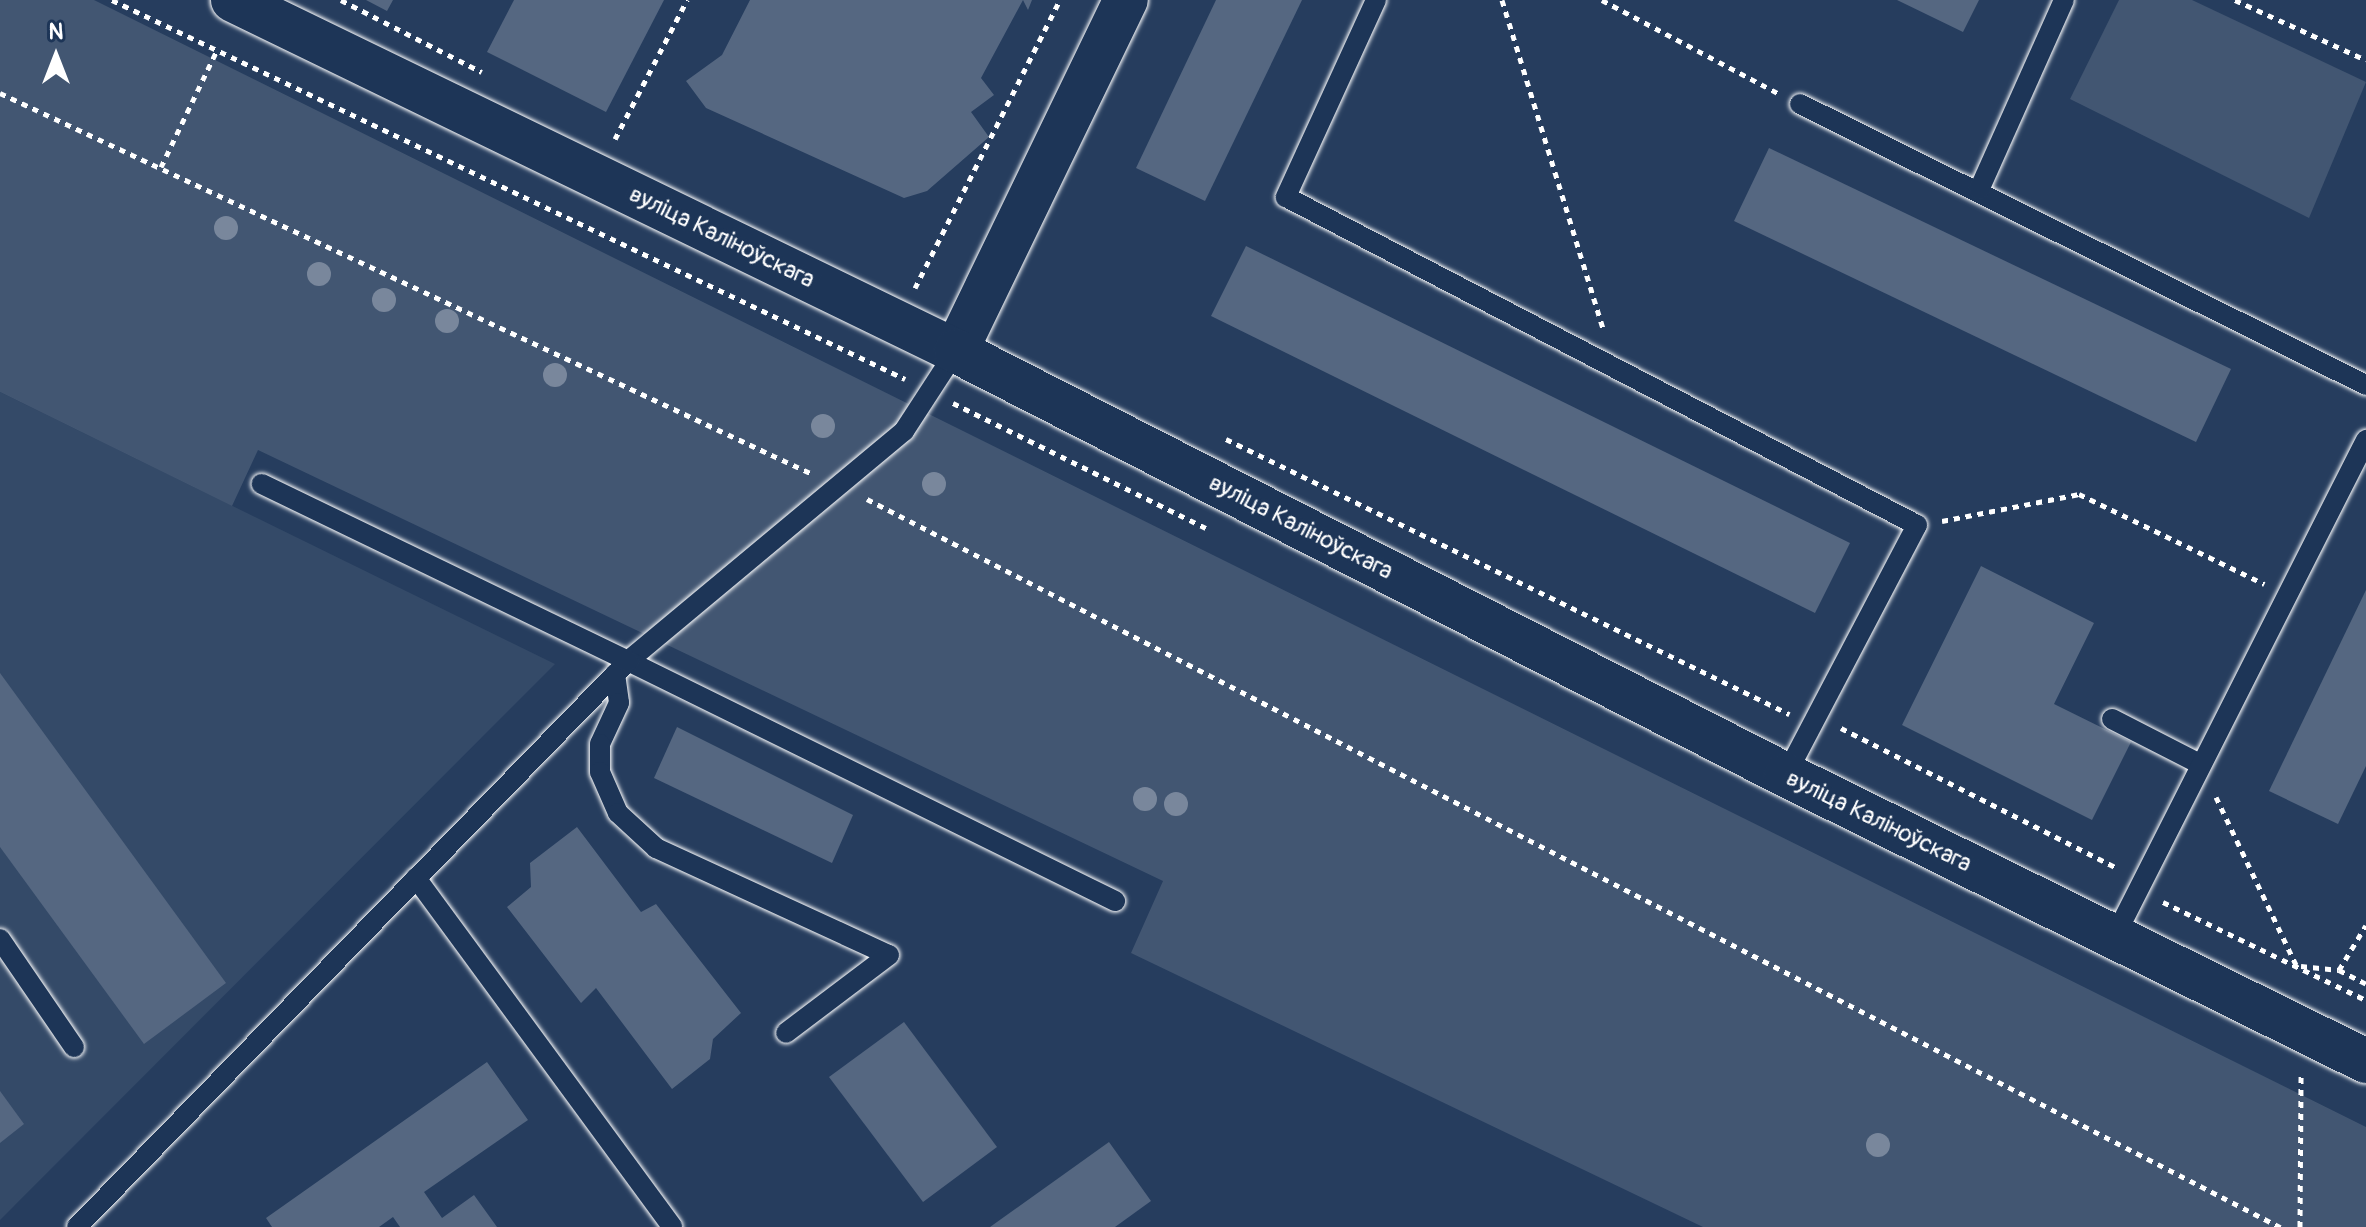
<!DOCTYPE html>
<meta charset="utf-8">
<style>
body{margin:0}
#map{position:relative;width:2366px;height:1227px;overflow:hidden;background:#263d5e;font-family:Pangolin,sans-serif}
div>[style]{position:absolute}
.built>*{inset:0;background:#344a68}
.green>*{inset:0;background:#425672}
.building>*{inset:0;background:#556781}
.path>*{height:5px;margin-top:-2.5px;transform-origin:0;background:repeating-linear-gradient(90deg,#fff 0 6px,transparent 0 12px)}
.roads{filter:drop-shadow(0 0 2px #fff) drop-shadow(0 0 2px #fff)}
.service>*{height:20px;margin:-10px;padding:0 10px;transform-origin:10px;border-radius:10px;background:#1d3557}
.tertiary>*{height:44px;margin:-22px;padding:0 22px;transform-origin:22px;border-radius:22px;background:#1d3557}
.secondary>*{height:44px;margin:-22px;padding:0 22px;transform-origin:22px;border-radius:22px;background:#1d3557}
.trees>*{width:24px;height:24px;margin:-12px;border-radius:50%;background:#79879c}
span{translate:-50% -50%;white-space:nowrap;text-align:center;line-height:1.15;-webkit-text-stroke:8px #1d3557;paint-order:stroke}
.street-label{font-size:24px;color:#fff}
.north{position:absolute;left:16px;top:16px;width:80px;height:80px;-webkit-text-stroke:6px #1d3557;paint-order:stroke;rotate:0deg;font-size:22px;font-weight:700;line-height:32px;text-align:center;color:#fff}
.north::after{content:'';display:block;margin:auto;width:28px;height:36px;background:#fff;clip-path:polygon(50% 0,100% 100%,50% 72%,0 100%)}
</style>
<div id="map">
<div class="built">
<i style="clip-path:polygon(0 392px,555px 664px,0 1220px)"></i>
</div>
<div class="green">
<i style="clip-path:polygon(0 0,94px 0,2366px 1127px,2366px 1227px,1703px 1227px,1131px 953px,1163px 881px,258px 450px,232px 506px,0 392px)"></i>
<i style="clip-path:polygon(2119px 0,2192px 0,2366px 82px,2309px 218px,2070px 99px)"></i>
</div>
<div class="building">
<i style="clip-path:polygon(366px 0,393px 0,387px 11px)"></i>
<i style="clip-path:polygon(514px 0,664px 0,606px 112px,487px 52px)"></i>
<i style="clip-path:polygon(750px 0,1032px 0,1028px 10px,1023px 0,981px 78px,994px 95px,971px 112px,989px 137px,927px 191px,904px 198px,706px 108px,686px 81px,722px 55px)"></i>
<i style="clip-path:polygon(1216px 0,1302px 0,1205px 201px,1136px 168px)"></i>
<i style="clip-path:polygon(1897px 0,1979px 0,1963px 32px)"></i>
<i style="clip-path:polygon(1769px 148px,2231px 369px,2196px 442px,1734px 221px)"></i>
<i style="clip-path:polygon(1246px 246px,1850px 543px,1815px 613px,1211px 316px)"></i>
<i style="clip-path:polygon(1981px 566px,2094px 623px,2054px 704px,2131px 742px,2092px 820px,1902px 725px)"></i>
<i style="clip-path:polygon(2366px 590px,2366px 766px,2338px 824px,2269px 791px)"></i>
<i style="clip-path:polygon(0 673px,226px 983px,144px 1044px,0 847px)"></i>
<i style="clip-path:polygon(677px 727px,853px 815px,832px 863px,654px 778px)"></i>
<i style="clip-path:polygon(577px 827px,641px 912px,656px 904px,741px 1013px,713px 1039px,710px 1059px,672px 1089px,596px 988px,581px 1003px,507px 907px,531px 887px,530px 863px)"></i>
<i style="clip-path:polygon(904px 1022px,997px 1147px,923px 1202px,829px 1077px)"></i>
<i style="clip-path:polygon(487px 1062px,528px 1120px,424px 1192px,442px 1218px,474px 1195px,497px 1227px,400px 1227px,393px 1217px,379px 1227px,272px 1227px,266px 1218px)"></i>
<i style="clip-path:polygon(0 1091px,24px 1124px,0 1143px)"></i>
<i style="clip-path:polygon(1109px 1142px,1151px 1201px,1115px 1227px,990px 1227px)"></i>
</div>
<div class="path">
<i style="left:112px;top:0;width:879px;rotate:25.54deg"></i>
<i style="left:341px;top:0;width:158px;rotate:27.1deg"></i>
<i style="left:1502px;top:0;width:344px;rotate:72.9deg"></i>
<i style="left:1602px;top:0;width:199px;rotate:27.9deg"></i>
<i style="left:2235px;top:0;width:144px;rotate:24.6deg"></i>
<i style="left:0;top:93px;width:895px;rotate:25.13deg"></i>
<i style="left:615px;top:139px;width:157px;rotate:-62.6deg"></i>
<i style="left:161px;top:167px;width:130px;rotate:-64.4deg"></i>
<i style="left:915px;top:288px;width:322px;rotate:-63.3deg"></i>
<i style="left:953px;top:403px;width:282px;rotate:26.3deg"></i>
<i style="left:1226px;top:439px;width:627px;rotate:26.03deg"></i>
<i style="left:867px;top:499px;width:1590px;rotate:27.26deg"></i>
<i style="left:1942px;top:521px;width:140px;rotate:-11.1deg"></i>
<i style="left:2079px;top:494px;width:206px;rotate:25.9deg"></i>
<i style="left:1841px;top:728px;width:309px;rotate:26.9deg"></i>
<i style="left:2216px;top:797px;width:186px;rotate:64.5deg"></i>
<i style="left:2163px;top:902px;width:225px;rotate:25.8deg"></i>
<i style="left:2301px;top:966px;width:38px;rotate:6deg"></i>
<i style="left:2339px;top:970px;width:30px;rotate:27deg"></i>
<i style="left:2339px;top:970px;width:52px;rotate:-59deg"></i>
<i style="left:2300px;top:1227px;width:153px;rotate:-89.6deg"></i>
</div>
<div class="roads">
<div class="service">
<i style="left:1376px;top:0;width:217px;rotate:114.6deg"></i>
<i style="left:1286px;top:197px;width:711px;rotate:27.47deg"></i>
<i style="left:1917px;top:525px;width:282px;rotate:117.7deg"></i>
<i style="left:1800px;top:104px;width:632px;rotate:26.4deg"></i>
<i style="left:1979px;top:190px;width:208px;rotate:-65.9deg"></i>
<i style="left:956px;top:351px;width:95px;rotate:123deg"></i>
<i style="left:904px;top:431px;width:359px;rotate:140.2deg"></i>
<i style="left:628px;top:661px;width:543px;rotate:26.23deg"></i>
<i style="left:615px;top:674px;width:29px;rotate:82deg"></i>
<i style="left:619px;top:703px;width:45px;rotate:114.9deg"></i>
<i style="left:600px;top:744px;width:28px;rotate:90deg"></i>
<i style="left:600px;top:772px;width:45px;rotate:66.3deg"></i>
<i style="left:618px;top:813px;width:52px;rotate:42.6deg"></i>
<i style="left:656px;top:848px;width:256px;rotate:24.7deg"></i>
<i style="left:889px;top:955px;width:129px;rotate:142.9deg"></i>
<i style="left:2112px;top:719px;width:99px;rotate:27.1deg"></i>
<i style="left:416px;top:878px;width:433px;rotate:53.7deg"></i>
<i style="left:2115px;top:936px;width:556px;rotate:-63.16deg"></i>
<i style="left:0;top:939px;width:131px;rotate:55.6deg"></i>
<i style="left:77px;top:1227px;width:790px;rotate:-45.77deg"></i>
<i style="left:628px;top:661px;width:407px;rotate:-154.2deg"></i>
</div>
<div class="tertiary">
<i style="left:956px;top:351px;width:390px;rotate:-64.2deg"></i>
</div>
<div class="secondary">
<i style="left:233px;top:0;width:804px;rotate:25.9deg"></i>
<i style="left:956px;top:351px;width:932px;rotate:27.06deg"></i>
<i style="left:1786px;top:775px;width:647px;rotate:26.25deg"></i>
</div>
</div>
<div class="trees">
<i style="left:226px;top:228px"></i>
<i style="left:319px;top:274px"></i>
<i style="left:384px;top:300px"></i>
<i style="left:447px;top:321px"></i>
<i style="left:555px;top:375px"></i>
<i style="left:823px;top:426px"></i>
<i style="left:934px;top:484px"></i>
<i style="left:1145px;top:799px"></i>
<i style="left:1176px;top:804px"></i>
<i style="left:1878px;top:1145px"></i>
</div>
<div class="street-label">
<span style="left:722px;top:237px;rotate:26deg">вуліца Каліноўскага</span>
<span style="left:1301px;top:527px;rotate:27deg">вуліца Каліноўскага</span>
<span style="left:1879px;top:821px;rotate:26deg">вуліца Каліноўскага</span>
</div>
<div class="north">N</div>
</div>
